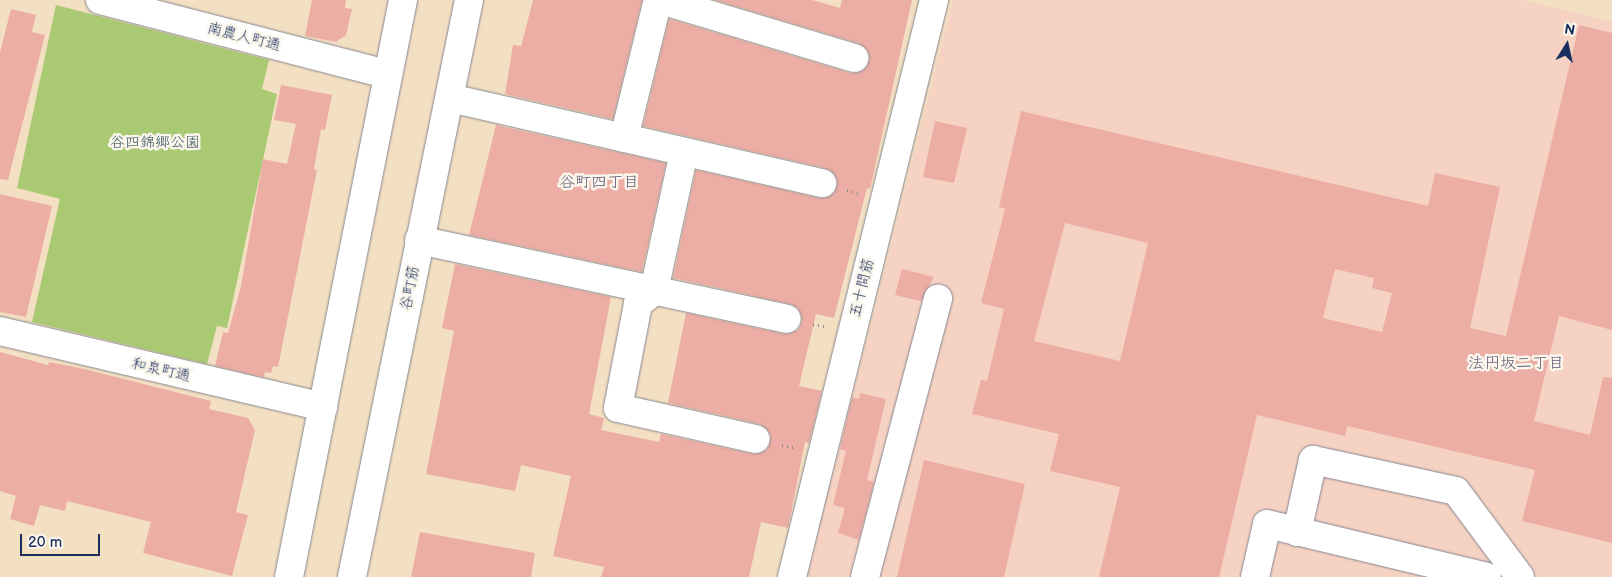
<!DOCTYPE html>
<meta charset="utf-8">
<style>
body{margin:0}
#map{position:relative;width:1612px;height:577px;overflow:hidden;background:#f3dfc2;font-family:"Balsamiq Sans","Klee One",sans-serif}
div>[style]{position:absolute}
.built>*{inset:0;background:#f6d2c3}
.green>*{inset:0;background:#a9ca72}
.building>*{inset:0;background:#ecada5}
.path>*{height:3px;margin-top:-1.5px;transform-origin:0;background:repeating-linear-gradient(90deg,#878790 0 1px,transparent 0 5px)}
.roads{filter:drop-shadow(0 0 1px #878790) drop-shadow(0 0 1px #878790)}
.minor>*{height:28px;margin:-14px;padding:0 14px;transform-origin:14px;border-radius:14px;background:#fff}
.major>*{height:28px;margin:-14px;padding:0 14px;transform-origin:14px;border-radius:14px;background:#fff}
span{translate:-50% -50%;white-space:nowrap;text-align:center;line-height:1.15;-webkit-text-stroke:5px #fbf7ec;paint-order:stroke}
.street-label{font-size:15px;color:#1b2f5e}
.park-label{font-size:15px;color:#3e5663}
.neighbourhood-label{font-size:16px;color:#645b77}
.north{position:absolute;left:1542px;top:20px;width:50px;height:50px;-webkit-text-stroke:4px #fbf7ec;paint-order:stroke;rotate:10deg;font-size:14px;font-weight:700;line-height:20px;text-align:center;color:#1b2f5e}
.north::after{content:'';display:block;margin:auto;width:18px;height:22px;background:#1b2f5e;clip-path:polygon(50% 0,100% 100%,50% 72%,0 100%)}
.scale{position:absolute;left:20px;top:534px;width:80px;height:22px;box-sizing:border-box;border:2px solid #1b2f5e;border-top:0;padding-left:6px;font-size:15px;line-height:18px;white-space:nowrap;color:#1b2f5e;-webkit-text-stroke:4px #fbf7ec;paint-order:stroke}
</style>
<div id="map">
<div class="built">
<i style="clip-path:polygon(953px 0,1521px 0,1612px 21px,1612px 577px,807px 577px)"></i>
</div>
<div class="green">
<i style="clip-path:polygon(56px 5px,269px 60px,262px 89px,277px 94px,227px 328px,217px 326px,207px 364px,32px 322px,60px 199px,17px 188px)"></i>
</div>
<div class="building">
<i style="clip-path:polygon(312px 0,346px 0,345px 8px,352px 9px,346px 35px,336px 42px,305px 36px)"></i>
<i style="clip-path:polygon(533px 0,642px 0,613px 119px,505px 94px,513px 45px,521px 46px)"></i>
<i style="clip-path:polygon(715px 0,812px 0,840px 8px,842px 0,912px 0,870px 189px,867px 188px,834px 318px,816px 314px,799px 386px,822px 391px,809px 443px,805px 442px,788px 528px,761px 522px,749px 577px,601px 577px,604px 567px,553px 556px,571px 476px,521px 465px,515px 491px,426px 474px,454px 331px,442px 328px,455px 264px,611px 297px,589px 414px,604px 418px,601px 430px,659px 442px,661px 434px,753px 454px,767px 450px,771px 435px,760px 424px,668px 403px,686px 313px,784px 334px,798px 330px,802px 322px,798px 308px,790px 304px,673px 278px,696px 170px,819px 198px,834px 193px,837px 179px,825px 168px,643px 126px,669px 19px,850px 73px,864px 70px,869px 55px,858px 43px)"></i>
<i style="clip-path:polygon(11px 9px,36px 15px,32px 32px,45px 35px,8px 180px,0 179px,0 53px)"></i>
<i style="clip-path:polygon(evenodd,1579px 25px,1612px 33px,1612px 330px,1559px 316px,1534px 421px,1590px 435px,1603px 377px,1612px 378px,1612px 543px,1522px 521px,1535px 470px,1347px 426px,1345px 436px,1257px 415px,1219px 577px,1099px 577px,1120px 487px,1050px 471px,1059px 434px,972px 414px,981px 380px,987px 381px,1004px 309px,981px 303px,1005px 209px,999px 207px,1021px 111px,1428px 206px,1435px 173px,1500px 187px,1470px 328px,1506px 336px,1579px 25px,1065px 223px,1148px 243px,1120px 361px,1034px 341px,1065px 223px,1579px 25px,1335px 269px,1374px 278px,1372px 288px,1392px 293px,1382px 332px,1323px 318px,1335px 269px)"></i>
<i style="clip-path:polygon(281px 85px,332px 95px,325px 130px,321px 129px,314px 169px,317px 170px,278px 367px,273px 366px,271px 373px,265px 372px,264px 377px,215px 366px,223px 332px,228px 333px,241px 286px,263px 159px,287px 164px,296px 124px,274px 120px)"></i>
<i style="clip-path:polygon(935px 121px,967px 128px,954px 183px,923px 177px)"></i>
<i style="clip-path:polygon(496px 125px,666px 163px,642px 272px,469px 235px)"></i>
<i style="clip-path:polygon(0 194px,52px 206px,26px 317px,0 312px)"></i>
<i style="clip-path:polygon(902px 269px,934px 277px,921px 301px,895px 295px)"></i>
<i style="clip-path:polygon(0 352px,48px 365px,49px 362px,80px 368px,211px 401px,209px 409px,248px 418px,255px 430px,236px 512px,248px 515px,232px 576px,143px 553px,151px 522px,67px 501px,65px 511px,40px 505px,34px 526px,10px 519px,16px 496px,0 491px)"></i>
<i style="clip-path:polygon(860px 393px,886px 399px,867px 480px,874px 482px,859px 540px,838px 533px,845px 508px,833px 505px,846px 451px,840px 449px,852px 397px,859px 399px)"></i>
<i style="clip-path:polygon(924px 460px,1025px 484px,1004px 577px,897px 577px)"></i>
<i style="clip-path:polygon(420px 532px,535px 553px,531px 577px,411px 577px)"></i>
</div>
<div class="path">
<i style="left:847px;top:190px;width:14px;rotate:17deg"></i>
<i style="left:813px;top:324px;width:14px;rotate:12deg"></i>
<i style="left:782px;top:445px;width:14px;rotate:12deg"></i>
</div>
<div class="roads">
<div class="minor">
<i style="left:100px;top:0;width:296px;rotate:14.5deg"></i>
<i style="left:661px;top:0;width:202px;rotate:16.7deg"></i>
<i style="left:450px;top:98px;width:382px;rotate:12.9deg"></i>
<i style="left:624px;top:138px;width:142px;rotate:-76.2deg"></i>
<i style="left:684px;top:152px;width:142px;rotate:102.2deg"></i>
<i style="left:654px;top:291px;width:21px;rotate:141deg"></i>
<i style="left:638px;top:304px;width:106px;rotate:100.9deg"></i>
<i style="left:618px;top:408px;width:141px;rotate:12.7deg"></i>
<i style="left:419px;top:240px;width:376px;rotate:12.1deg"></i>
<i style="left:0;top:331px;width:332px;rotate:13.2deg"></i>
<i style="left:1297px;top:532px;width:74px;rotate:-77.5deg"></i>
<i style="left:1313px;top:460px;width:146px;rotate:12.2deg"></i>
<i style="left:1456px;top:491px;width:107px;rotate:53.3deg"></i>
<i style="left:792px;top:577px;width:594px;rotate:-76.17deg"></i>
<i style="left:865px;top:577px;width:288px;rotate:-75.3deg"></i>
<i style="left:1255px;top:577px;width:54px;rotate:-77.2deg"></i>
<i style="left:1267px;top:524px;width:226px;rotate:13.5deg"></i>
</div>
<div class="major">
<i style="left:289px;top:577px;width:588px;rotate:-78.82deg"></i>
<i style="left:352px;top:577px;width:589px;rotate:-78.54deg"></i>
</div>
</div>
<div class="street-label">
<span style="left:244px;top:37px;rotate:14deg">南農人町通</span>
<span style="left:410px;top:288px;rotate:-79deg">谷町筋</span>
<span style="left:862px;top:288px;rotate:-76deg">五十間筋</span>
<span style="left:161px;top:370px;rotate:13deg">和泉町通</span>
</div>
<div class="park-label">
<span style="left:155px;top:143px">谷四錦郷公園</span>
</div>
<div class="neighbourhood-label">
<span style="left:599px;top:183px">谷町四丁目</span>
<span style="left:1516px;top:364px">法円坂二丁目</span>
</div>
<div class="north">N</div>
<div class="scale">20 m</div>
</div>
